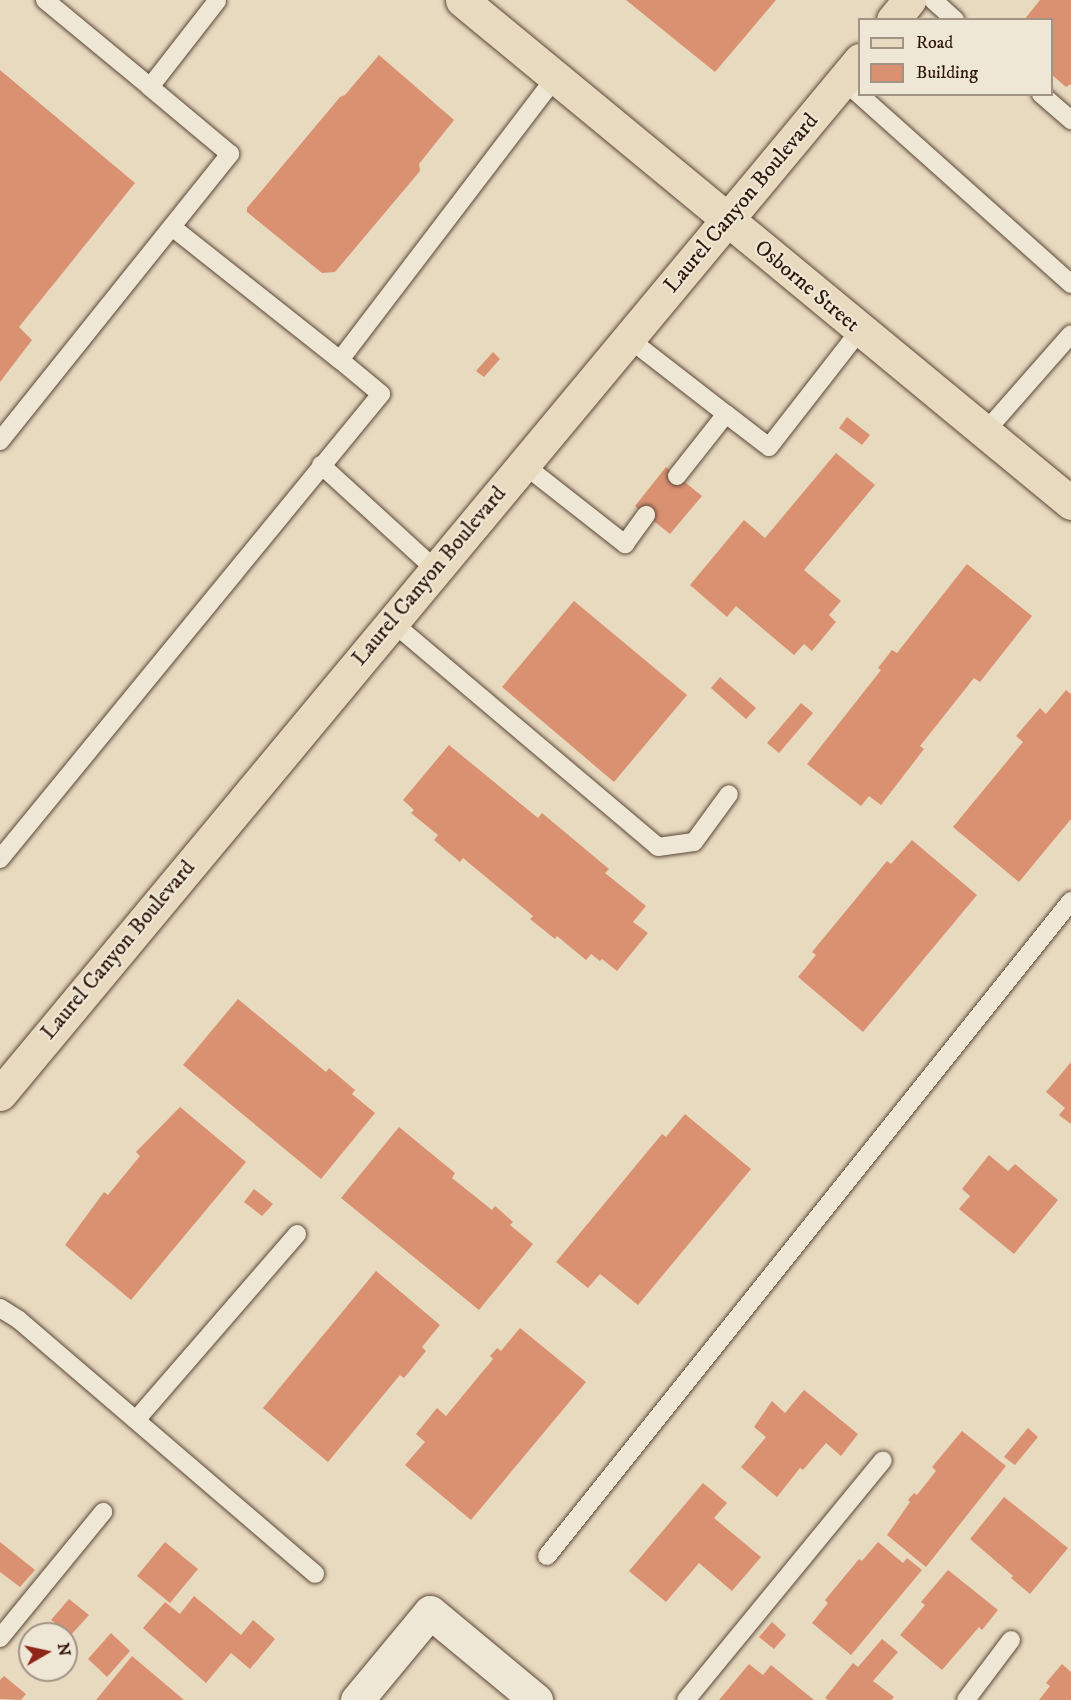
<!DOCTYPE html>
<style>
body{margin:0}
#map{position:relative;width:1071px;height:1700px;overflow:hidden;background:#e7dabf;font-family:"IM FELL DW Pica",serif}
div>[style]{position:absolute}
.building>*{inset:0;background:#da9171}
.roads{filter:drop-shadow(0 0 2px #5d4638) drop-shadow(0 0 2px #5d4638)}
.lane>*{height:18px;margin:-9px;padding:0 9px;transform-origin:9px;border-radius:9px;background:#efe7d5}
.street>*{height:33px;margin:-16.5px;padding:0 16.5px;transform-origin:16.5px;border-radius:16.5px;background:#efe7d5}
.primary>*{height:33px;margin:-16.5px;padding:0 16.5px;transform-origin:16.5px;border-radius:16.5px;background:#e7dabf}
span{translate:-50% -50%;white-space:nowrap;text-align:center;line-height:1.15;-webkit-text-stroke:4.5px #efe7d5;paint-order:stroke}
.street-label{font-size:22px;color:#2f150b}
.legend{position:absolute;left:858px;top:18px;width:195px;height:78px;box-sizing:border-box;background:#efe7d5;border:2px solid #a29384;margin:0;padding:8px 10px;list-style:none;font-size:18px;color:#2f150b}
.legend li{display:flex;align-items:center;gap:12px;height:30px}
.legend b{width:30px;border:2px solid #a29384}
.north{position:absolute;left:18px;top:1622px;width:60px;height:60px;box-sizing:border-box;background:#efe7d5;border:2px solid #a29384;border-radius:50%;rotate:81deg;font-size:16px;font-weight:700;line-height:24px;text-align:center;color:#2f150b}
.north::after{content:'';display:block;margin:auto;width:21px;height:27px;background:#8f2418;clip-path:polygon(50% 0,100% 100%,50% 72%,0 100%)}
</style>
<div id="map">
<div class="building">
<i style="clip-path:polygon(626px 0,776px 0,715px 72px)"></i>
<i style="clip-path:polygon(1040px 0,1071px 0,1071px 84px,1066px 87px,1052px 75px,1052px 20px,1024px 20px)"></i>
<i style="clip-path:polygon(379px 55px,454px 120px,419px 164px,420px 171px,335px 272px,322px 273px,247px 212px,247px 208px,340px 97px,345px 95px)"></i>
<i style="clip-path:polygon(0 70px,135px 183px,19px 327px,32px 340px,0 382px)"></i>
<i style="clip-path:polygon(493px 352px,500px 359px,484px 377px,476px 371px)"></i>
<i style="clip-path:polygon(847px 417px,870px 435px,862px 445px,839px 428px)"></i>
<i style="clip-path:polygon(836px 453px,875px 485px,804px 570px,841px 601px,829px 615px,836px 622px,812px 651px,804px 644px,794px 655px,736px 606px,727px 617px,690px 585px,744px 520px,765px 538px)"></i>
<i style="clip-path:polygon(666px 467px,702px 496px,670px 534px,635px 506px)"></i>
<i style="clip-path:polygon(967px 564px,1032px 616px,980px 682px,974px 678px,920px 746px,924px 749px,881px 805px,869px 796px,861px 806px,807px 764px,881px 670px,878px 668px,892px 650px,897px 653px)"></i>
<i style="clip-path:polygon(574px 601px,687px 695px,614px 782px,502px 687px)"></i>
<i style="clip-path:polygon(720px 677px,756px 708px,746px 719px,711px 688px)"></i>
<i style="clip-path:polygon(1066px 690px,1071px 694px,1071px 819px,1019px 882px,953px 827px,1023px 742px,1016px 736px,1040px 708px,1046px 714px)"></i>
<i style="clip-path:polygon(801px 703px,813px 713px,779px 753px,767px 743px)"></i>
<i style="clip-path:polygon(449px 745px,538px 818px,542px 813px,609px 869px,605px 873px,646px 906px,633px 922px,648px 933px,617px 971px,602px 959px,600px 961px,591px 954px,586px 960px,557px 936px,555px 939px,530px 919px,533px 916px,463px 858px,460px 862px,434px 840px,438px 835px,411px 813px,414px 810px,403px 800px)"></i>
<i style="clip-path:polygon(912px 840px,977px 895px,863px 1032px,798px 977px,816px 955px,812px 952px,887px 861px,891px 864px)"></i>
<i style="clip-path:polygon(238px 999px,326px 1072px,329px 1068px,355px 1090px,352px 1094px,375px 1113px,321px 1179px,183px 1065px)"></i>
<i style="clip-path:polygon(1071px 1062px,1071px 1124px,1059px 1115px,1065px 1108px,1046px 1092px)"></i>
<i style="clip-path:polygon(180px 1107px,246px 1162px,131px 1300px,65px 1245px,104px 1192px,108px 1195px,140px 1156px,136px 1152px)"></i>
<i style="clip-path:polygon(685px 1114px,751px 1169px,638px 1305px,600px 1274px,588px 1288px,556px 1262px,662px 1134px,666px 1137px)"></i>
<i style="clip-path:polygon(399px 1127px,455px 1173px,452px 1178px,492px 1210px,495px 1206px,513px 1222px,510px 1225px,533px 1244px,479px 1310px,341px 1198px)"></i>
<i style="clip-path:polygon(989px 1155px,1008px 1171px,1015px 1164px,1058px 1200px,1014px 1254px,959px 1209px,970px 1196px,962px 1189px)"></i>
<i style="clip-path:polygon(254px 1189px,273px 1204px,262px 1216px,244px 1202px)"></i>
<i style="clip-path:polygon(376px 1271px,440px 1325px,422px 1347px,426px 1351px,404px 1378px,400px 1375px,328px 1462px,263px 1408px)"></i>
<i style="clip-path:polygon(520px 1328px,586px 1382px,471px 1520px,405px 1465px,425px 1442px,416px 1434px,437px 1408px,446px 1416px,493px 1359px,490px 1356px,497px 1348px,501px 1351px)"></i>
<i style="clip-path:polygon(804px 1390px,858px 1434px,841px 1456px,826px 1443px,803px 1470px,800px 1468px,777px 1497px,741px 1467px,766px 1437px,754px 1427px,772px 1401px,785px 1413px)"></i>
<i style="clip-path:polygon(1028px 1428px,1038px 1437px,1015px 1465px,1004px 1457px)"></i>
<i style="clip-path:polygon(962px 1431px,1006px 1466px,926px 1567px,887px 1535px,910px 1502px,908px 1500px,914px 1493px,917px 1495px,936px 1471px,932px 1467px)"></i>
<i style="clip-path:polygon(703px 1483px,727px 1503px,714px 1518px,761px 1557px,732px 1591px,699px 1563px,666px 1602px,629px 1571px)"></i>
<i style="clip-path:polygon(1004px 1497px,1068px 1548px,1030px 1594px,1011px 1578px,1013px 1576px,970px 1539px)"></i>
<i style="clip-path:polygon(0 1542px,35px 1570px,20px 1587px,0 1572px)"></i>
<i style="clip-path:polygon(165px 1542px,198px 1569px,170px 1603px,137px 1576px)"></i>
<i style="clip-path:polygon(878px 1542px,903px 1563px,907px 1558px,922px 1570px,851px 1655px,812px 1623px,828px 1603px,825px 1600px,859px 1559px,862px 1561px)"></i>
<i style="clip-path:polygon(948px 1570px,998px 1610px,982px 1630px,979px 1627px,942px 1670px,900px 1635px,925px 1605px,921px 1602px)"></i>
<i style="clip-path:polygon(194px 1596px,241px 1635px,253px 1620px,275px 1639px,250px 1669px,231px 1653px,206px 1683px,143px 1628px,165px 1602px,180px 1614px)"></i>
<i style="clip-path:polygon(69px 1599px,89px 1615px,70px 1636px,51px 1620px)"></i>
<i style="clip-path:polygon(772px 1622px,786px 1635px,774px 1649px,759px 1637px)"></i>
<i style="clip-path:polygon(111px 1633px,130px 1651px,107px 1677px,88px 1659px)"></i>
<i style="clip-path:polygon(882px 1639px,898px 1652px,873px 1681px,894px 1697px,891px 1700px,828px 1700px,825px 1698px,853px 1663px,858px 1667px)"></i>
<i style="clip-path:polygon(132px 1656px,184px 1700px,96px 1700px)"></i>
<i style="clip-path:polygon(749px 1664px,763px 1675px,771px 1665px,814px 1700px,719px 1700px)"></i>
<i style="clip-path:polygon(1062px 1664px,1071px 1672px,1071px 1700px,1039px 1700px,1050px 1686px,1046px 1683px)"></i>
<i style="clip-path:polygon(4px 1676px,26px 1694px,21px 1700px,0 1699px,0 1680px)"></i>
</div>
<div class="roads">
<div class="lane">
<i style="left:45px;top:0;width:136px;rotate:39.6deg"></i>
<i style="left:150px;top:87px;width:109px;rotate:-52.1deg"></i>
<i style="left:933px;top:0;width:30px;rotate:42deg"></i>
<i style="left:843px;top:80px;width:306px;rotate:41.8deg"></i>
<i style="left:1041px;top:94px;width:40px;rotate:41deg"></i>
<i style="left:172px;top:227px;width:214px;rotate:38.4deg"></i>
<i style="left:340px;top:360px;width:355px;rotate:-52.7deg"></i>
<i style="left:628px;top:338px;width:124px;rotate:37.8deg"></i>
<i style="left:985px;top:432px;width:130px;rotate:-48.7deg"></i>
<i style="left:0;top:441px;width:368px;rotate:-51.3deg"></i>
<i style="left:230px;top:154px;width:104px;rotate:-140.1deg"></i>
<i style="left:523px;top:464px;width:130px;rotate:38.1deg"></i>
<i style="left:625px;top:544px;width:36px;rotate:-54deg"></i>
<i style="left:321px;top:465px;width:154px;rotate:42.4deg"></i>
<i style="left:677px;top:476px;width:79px;rotate:-51.7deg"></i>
<i style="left:726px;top:414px;width:54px;rotate:37.5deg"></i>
<i style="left:769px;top:447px;width:148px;rotate:-52.1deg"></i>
<i style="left:392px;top:622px;width:348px;rotate:40.2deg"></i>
<i style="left:658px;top:847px;width:36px;rotate:-8deg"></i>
<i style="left:694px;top:842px;width:59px;rotate:-53.9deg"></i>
<i style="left:0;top:859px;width:601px;rotate:-50.67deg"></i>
<i style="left:381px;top:394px;width:53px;rotate:-140.3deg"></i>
<i style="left:0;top:1308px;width:22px;rotate:32deg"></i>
<i style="left:19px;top:1320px;width:390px;rotate:40.6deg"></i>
<i style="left:136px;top:1420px;width:246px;rotate:-49.1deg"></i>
<i style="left:547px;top:1556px;width:839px;rotate:-51.34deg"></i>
<i style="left:0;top:1638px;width:163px;rotate:-50.7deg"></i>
<i style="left:686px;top:1700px;width:310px;rotate:-50.6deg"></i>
<i style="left:966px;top:1700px;width:75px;rotate:-53.1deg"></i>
</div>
<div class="street">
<i style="left:357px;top:1700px;width:114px;rotate:-50.3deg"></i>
<i style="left:430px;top:1612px;width:138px;rotate:39.7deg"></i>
</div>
<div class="primary">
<i style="left:462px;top:0;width:790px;rotate:39.55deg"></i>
<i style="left:893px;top:20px;width:26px;rotate:-51deg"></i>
<i style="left:0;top:1094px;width:1345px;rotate:-50.25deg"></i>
</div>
</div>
<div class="street-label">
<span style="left:741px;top:203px;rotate:-50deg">Laurel Canyon Boulevard</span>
<span style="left:807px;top:286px;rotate:40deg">Osborne Street</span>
<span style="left:429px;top:576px;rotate:-50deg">Laurel Canyon Boulevard</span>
<span style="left:118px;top:950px;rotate:-50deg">Laurel Canyon Boulevard</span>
</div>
<ul class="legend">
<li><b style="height:8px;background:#e7dabf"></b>Road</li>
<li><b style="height:16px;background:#da9171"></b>Building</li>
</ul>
<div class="north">N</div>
</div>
